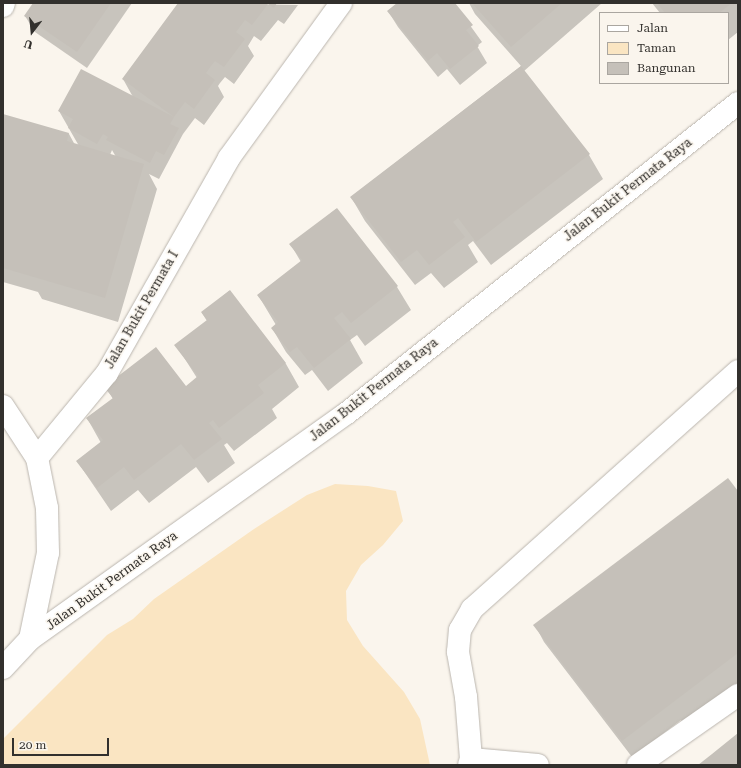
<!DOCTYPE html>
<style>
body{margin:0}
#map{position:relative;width:741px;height:768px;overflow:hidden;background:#faf5ed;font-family:"Roboto Serif",serif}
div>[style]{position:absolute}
.green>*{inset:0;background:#fae5c2}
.shadow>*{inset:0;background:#0003}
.building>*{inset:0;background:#c5c0b9}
.roads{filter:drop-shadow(0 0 1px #bab5ae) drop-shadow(0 0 1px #bab5ae)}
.minor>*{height:22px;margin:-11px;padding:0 11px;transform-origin:11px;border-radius:11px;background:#fff}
span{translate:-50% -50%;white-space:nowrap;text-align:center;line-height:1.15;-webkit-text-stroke:3px #faf5ed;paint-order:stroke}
.street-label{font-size:13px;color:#32302d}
.frame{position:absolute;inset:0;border:4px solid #32302d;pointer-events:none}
.legend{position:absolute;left:599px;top:12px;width:130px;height:72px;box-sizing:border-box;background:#faf5ed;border:1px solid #aaa6a0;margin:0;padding:5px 7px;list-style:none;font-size:12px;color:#32302d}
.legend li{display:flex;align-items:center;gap:8px;height:20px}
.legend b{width:20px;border:1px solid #aaa6a0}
.north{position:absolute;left:12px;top:12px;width:40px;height:40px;-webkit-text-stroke:3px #faf5ed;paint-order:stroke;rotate:196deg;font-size:11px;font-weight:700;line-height:16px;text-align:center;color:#32302d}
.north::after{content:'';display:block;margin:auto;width:14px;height:18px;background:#32302d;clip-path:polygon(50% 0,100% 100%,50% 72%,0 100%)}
.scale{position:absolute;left:12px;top:738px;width:97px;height:18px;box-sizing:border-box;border:2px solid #32302d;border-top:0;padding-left:5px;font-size:12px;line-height:14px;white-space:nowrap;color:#32302d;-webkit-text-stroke:3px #faf5ed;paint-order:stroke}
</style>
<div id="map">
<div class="green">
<i style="clip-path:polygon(335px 484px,368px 486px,396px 491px,403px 521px,383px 545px,361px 565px,346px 591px,347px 620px,363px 646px,404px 692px,420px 719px,430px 765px,3px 765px,3px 739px,107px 635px,133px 619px,154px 599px,254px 529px,307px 495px)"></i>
</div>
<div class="shadow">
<i style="clip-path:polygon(34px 3px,132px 3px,87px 68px,35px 32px,25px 16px)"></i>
<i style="clip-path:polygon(evenodd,179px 3px,298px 5px,284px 24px,278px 20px,261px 41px,254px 36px,248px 46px,254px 56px,234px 84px,225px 77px,220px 83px,218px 86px,224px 97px,204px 125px,195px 118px,183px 134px,159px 179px,149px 174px,157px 189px,118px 322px,42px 299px,38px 292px,3px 282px,3px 115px,69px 134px,75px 145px,79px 146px,59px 111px,133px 97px,123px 79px,179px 3px,112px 150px,116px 157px,110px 155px,112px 150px)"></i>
<i style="clip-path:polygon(398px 3px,454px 3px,482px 42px,477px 46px,487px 63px,460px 85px,447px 69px,438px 77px,398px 27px,388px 11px)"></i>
<i style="clip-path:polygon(469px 3px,602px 3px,524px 71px,589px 155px,603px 179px,491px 265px,473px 241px,468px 245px,478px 262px,444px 288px,431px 273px,415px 285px,365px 221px,351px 197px,521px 66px,475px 14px)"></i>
<i style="clip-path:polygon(652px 3px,738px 3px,738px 32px,728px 40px,728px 13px,660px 13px)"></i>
<i style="clip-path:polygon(336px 209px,397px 287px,411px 310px,365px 346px,357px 335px,350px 340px,363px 363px,328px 391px,312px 370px,305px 375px,286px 352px,272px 328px,276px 325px,258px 295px,301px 262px,291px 245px)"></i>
<i style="clip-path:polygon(229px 291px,286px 364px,299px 387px,272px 409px,277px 418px,234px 451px,227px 443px,224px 445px,235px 463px,208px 483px,196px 467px,149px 503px,138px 490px,111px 511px,77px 461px,101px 443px,87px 418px,113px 399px,106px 387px,186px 387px,197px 378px,176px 345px,207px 321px,202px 313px)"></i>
<i style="clip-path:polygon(738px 492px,738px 687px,685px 727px,681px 720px,632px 757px,544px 642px,535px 625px)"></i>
</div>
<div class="building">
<i style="clip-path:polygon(33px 3px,111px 3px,77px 52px,24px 16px)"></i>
<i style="clip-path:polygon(178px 3px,277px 3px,274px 8px,268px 4px,252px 25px,245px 20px,236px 32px,245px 39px,224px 67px,215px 61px,211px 66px,206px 73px,215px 80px,194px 109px,185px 102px,174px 117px,170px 124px,179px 128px,164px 155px,156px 151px,150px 163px,106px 140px,108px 137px,103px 134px,97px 144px,68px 128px,73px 119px,58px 111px,81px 69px,174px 117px,122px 79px)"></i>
<i style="clip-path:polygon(397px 3px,455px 3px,473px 25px,466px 30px,479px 46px,450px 69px,437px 53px,428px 61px,387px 11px)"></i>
<i style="clip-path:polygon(472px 3px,562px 3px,511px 47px)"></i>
<i style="clip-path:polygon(657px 3px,732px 3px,719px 13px,665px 13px)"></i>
<i style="clip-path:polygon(521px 66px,590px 154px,476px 242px,458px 218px,453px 222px,465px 237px,429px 265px,417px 250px,401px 262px,350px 197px)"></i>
<i style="clip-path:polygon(3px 114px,69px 133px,67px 141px,144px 164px,105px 298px,3px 268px)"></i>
<i style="clip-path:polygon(337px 208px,398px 286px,351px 323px,342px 312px,334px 318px,351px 339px,314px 368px,297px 347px,290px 352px,271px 328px,278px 322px,257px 295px,302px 260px,289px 244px)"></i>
<i style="clip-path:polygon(230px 290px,286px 363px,258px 385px,264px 393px,219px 428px,213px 420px,209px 423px,222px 439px,194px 460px,181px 444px,134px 480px,124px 467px,97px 488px,76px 461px,103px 440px,86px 418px,113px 398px,104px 387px,156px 347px,186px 386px,198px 376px,174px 345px,207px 320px,201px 312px)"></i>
<i style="clip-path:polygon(728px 478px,738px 491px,738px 653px,622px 741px,533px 625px)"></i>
<i style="clip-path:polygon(738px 733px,738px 765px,698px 765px,712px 754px)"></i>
</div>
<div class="roads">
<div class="minor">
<i style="left:3px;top:6px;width:3px;rotate:-72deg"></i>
<i style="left:3px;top:406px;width:62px;rotate:56.8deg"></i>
<i style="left:30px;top:639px;width:88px;rotate:-78.2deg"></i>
<i style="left:48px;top:553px;width:45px;rotate:-91.3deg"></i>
<i style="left:47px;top:508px;width:51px;rotate:-101.3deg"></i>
<i style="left:37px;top:458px;width:110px;rotate:-50.5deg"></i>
<i style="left:107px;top:373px;width:247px;rotate:-60.4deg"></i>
<i style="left:229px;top:158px;width:191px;rotate:-54.1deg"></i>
<i style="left:3px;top:668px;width:40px;rotate:-47deg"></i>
<i style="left:30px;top:639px;width:389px;rotate:-35.5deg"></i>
<i style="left:347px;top:413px;width:499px;rotate:-38.4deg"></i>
<i style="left:471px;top:759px;width:67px;rotate:5.1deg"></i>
<i style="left:469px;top:765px;width:6px;rotate:-72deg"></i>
<i style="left:471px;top:759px;width:62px;rotate:-94.6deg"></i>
<i style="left:466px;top:697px;width:46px;rotate:-100.1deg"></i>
<i style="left:458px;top:652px;width:22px;rotate:-85deg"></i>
<i style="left:460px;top:630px;width:24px;rotate:-60deg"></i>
<i style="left:472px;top:609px;width:357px;rotate:-41.8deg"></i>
<i style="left:638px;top:765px;width:122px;rotate:-35deg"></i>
</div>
</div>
<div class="street-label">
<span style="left:628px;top:190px;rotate:-38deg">Jalan Bukit Permata Raya</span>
<span style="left:142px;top:310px;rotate:-60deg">Jalan Bukit Permata I</span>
<span style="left:374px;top:390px;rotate:-38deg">Jalan Bukit Permata Raya</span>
<span style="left:112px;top:581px;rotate:-36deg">Jalan Bukit Permata Raya</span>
</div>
<div class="frame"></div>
<ul class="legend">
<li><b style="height:5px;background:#fff"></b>Jalan</li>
<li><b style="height:11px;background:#fae5c2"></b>Taman</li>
<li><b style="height:11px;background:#c5c0b9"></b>Bangunan</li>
</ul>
<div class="north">U</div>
<div class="scale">20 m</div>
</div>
